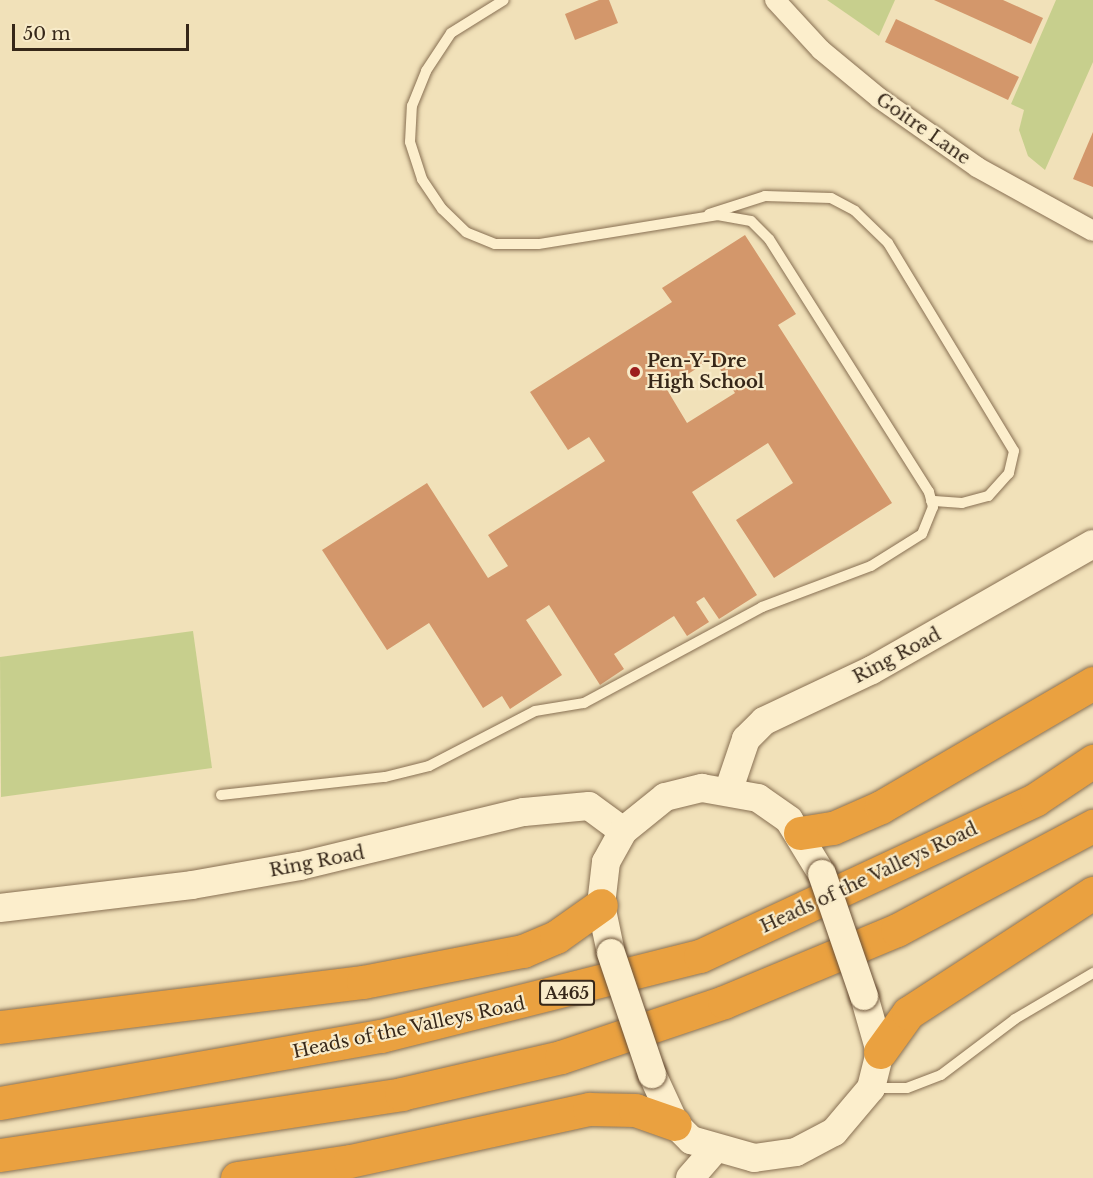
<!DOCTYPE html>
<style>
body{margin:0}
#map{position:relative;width:1093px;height:1178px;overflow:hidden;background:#f1e1b9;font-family:"Libre Baskerville",serif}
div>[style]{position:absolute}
.green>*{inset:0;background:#c7cf8d}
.building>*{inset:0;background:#d3976b}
.roads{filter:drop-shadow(0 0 2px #887053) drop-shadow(0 0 2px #887053)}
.lane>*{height:10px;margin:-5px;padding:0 5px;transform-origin:5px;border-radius:5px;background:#fceecc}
.street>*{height:20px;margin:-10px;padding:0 10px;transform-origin:10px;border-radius:10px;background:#fceecc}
.secondary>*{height:28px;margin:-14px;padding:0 14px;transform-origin:14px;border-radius:14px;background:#fceecc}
.highway>*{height:33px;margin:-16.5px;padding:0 16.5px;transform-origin:16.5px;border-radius:16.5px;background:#eaa140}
.bridges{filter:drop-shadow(0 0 2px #6a5036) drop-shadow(0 0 2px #6a5036)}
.secondary-bridge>*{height:28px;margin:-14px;padding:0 14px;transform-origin:14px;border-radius:14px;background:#fceecc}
.dots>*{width:16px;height:16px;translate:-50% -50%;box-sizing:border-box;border:3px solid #f8ebc9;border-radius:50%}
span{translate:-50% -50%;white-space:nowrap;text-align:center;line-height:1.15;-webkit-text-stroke:4.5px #f8ebc9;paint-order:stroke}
.shield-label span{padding:2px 4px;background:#f8ebc9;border:2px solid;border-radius:4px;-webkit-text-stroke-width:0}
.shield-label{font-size:16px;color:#362719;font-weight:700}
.street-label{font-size:18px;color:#362719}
.poi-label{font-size:18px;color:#362719;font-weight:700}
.left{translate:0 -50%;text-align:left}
.scale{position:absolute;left:12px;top:24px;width:177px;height:27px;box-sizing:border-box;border:3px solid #362719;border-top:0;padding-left:8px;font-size:18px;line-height:21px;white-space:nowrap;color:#362719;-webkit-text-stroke:4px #f8ebc9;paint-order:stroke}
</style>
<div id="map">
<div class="green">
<i style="clip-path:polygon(827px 0,895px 0,879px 36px)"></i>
<i style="clip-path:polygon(1056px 0,1093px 0,1093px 62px,1045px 170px,1028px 156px,1019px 130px,1024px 110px,1011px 104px)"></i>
<i style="clip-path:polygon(193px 631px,212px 768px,1px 797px,0 657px)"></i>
</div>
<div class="building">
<i style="clip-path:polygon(599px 0,609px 0,618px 23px,575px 40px,565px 14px)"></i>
<i style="clip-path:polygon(934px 0,1003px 0,1043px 18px,1031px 44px)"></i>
<i style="clip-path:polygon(896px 19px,1019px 77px,1008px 100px,885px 42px)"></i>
<i style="clip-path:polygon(1093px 132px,1093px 187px,1073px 179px)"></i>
<i style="clip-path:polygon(evenodd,745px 235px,796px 314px,778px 325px,892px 503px,774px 578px,736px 520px,793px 483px,768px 443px,692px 492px,757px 595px,719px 619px,704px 597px,696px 602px,709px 622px,687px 636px,674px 616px,614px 654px,624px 669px,600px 685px,549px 605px,526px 620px,562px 675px,510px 709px,502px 696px,483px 708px,429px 623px,387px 650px,322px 550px,427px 483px,488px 578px,508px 566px,488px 535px,605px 461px,589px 437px,568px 450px,530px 392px,672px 302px,662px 288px,745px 235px,713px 358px,735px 393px,687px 423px,666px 388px,713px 358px)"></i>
</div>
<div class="roads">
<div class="lane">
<i style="left:709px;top:214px;width:59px;rotate:-17.8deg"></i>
<i style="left:765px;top:196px;width:66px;rotate:1.7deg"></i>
<i style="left:831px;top:198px;width:27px;rotate:28deg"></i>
<i style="left:855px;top:211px;width:46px;rotate:44.1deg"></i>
<i style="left:888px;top:243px;width:243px;rotate:58.8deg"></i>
<i style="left:1014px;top:451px;width:23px;rotate:103deg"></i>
<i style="left:1009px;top:473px;width:31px;rotate:132deg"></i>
<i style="left:988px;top:496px;width:27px;rotate:165deg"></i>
<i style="left:962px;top:503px;width:31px;rotate:-176deg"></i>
<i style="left:221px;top:795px;width:165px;rotate:-6.3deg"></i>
<i style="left:385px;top:777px;width:45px;rotate:-14deg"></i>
<i style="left:429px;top:766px;width:119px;rotate:-27.4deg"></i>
<i style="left:535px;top:711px;width:50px;rotate:-9.3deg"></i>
<i style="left:584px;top:703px;width:202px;rotate:-28.3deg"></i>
<i style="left:762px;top:607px;width:116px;rotate:-20.6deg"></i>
<i style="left:871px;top:566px;width:60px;rotate:-32.1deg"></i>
<i style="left:922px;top:534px;width:29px;rotate:-68deg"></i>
<i style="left:933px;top:507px;width:16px;rotate:-105deg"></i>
<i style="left:929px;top:492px;width:299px;rotate:-122.3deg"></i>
<i style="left:769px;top:239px;width:25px;rotate:-135deg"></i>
<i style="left:751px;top:221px;width:34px;rotate:-170deg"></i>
<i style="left:718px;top:215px;width:182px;rotate:170.8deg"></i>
<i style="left:538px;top:244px;width:43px;rotate:180deg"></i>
<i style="left:495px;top:244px;width:31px;rotate:-158deg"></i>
<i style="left:466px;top:232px;width:33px;rotate:-136deg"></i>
<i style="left:442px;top:209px;width:36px;rotate:-124deg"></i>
<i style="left:422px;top:179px;width:39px;rotate:-108deg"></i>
<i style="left:410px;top:142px;width:36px;rotate:-87deg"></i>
<i style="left:412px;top:106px;width:38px;rotate:-68deg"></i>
<i style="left:426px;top:71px;width:45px;rotate:-56.7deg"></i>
<i style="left:451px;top:33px;width:62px;rotate:-31.9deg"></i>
<i style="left:872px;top:1088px;width:35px"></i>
<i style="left:907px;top:1088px;width:36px;rotate:-21deg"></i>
<i style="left:941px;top:1075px;width:93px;rotate:-37.1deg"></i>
<i style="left:1015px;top:1019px;width:91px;rotate:-30.5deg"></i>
</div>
<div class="street">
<i style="left:775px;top:0;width:68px;rotate:47.4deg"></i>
<i style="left:821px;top:50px;width:75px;rotate:39.6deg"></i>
<i style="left:879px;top:98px;width:120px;rotate:35.1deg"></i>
<i style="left:977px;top:167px;width:132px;rotate:28.9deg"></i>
</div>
<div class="secondary">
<i style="left:729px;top:789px;width:53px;rotate:-71.2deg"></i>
<i style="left:746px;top:739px;width:25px;rotate:-45deg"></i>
<i style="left:764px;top:721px;width:119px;rotate:-25.3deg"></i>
<i style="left:872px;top:670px;width:254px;rotate:-29.7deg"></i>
<i style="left:0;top:908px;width:193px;rotate:-6.8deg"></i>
<i style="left:192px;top:885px;width:110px;rotate:-10deg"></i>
<i style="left:300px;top:866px;width:230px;rotate:-13.6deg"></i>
<i style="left:524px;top:812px;width:65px;rotate:-5.3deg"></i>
<i style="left:589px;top:806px;width:42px;rotate:36.3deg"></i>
<i style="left:611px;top:953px;width:49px;rotate:-101.8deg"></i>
<i style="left:601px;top:905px;width:43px;rotate:-83.4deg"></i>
<i style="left:606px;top:862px;width:35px;rotate:-61deg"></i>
<i style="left:623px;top:831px;width:54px;rotate:-39deg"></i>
<i style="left:665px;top:797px;width:38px;rotate:-14deg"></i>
<i style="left:702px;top:788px;width:57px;rotate:10.1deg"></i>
<i style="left:758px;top:798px;width:38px;rotate:35deg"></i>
<i style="left:789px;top:820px;width:63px;rotate:58.6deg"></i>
<i style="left:652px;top:1074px;width:55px;rotate:65.3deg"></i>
<i style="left:675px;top:1124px;width:23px;rotate:45deg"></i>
<i style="left:691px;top:1140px;width:66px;rotate:15.9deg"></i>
<i style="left:754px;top:1158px;width:42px;rotate:-8.1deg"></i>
<i style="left:796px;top:1152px;width:43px;rotate:-27.8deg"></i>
<i style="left:834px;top:1132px;width:57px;rotate:-49.9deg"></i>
<i style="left:871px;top:1088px;width:37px;rotate:-76deg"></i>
<i style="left:880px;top:1052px;width:58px;rotate:-105.9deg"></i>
<i style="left:690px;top:1178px;width:37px;rotate:-49deg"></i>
</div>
<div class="highway">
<i style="left:800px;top:833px;width:33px;rotate:-9deg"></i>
<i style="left:833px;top:828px;width:52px;rotate:-23.6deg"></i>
<i style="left:881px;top:807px;width:246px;rotate:-30.3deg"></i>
<i style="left:0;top:1027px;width:366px;rotate:-7.1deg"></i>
<i style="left:363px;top:982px;width:163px;rotate:-11deg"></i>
<i style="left:523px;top:951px;width:36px;rotate:-23deg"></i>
<i style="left:556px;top:937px;width:55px;rotate:-35.4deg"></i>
<i style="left:880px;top:1052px;width:48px;rotate:-54.3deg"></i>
<i style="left:908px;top:1013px;width:221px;rotate:-33deg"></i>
<i style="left:0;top:1103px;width:387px;rotate:-10deg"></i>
<i style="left:381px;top:1036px;width:329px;rotate:-14.1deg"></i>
<i style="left:700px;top:956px;width:371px;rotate:-25deg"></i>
<i style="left:1036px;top:799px;width:69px;rotate:-33.7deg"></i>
<i style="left:0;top:1155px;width:406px;rotate:-8.6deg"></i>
<i style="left:401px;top:1094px;width:164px;rotate:-13deg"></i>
<i style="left:561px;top:1057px;width:172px;rotate:-18.6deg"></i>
<i style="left:724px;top:1002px;width:187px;rotate:-22.6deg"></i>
<i style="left:897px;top:930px;width:222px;rotate:-28deg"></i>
<i style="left:237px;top:1178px;width:114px;rotate:-8.6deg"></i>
<i style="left:350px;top:1161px;width:245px;rotate:-12.3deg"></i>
<i style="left:589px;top:1109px;width:46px;rotate:1.2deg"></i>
<i style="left:635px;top:1110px;width:42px;rotate:19.3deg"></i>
</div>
</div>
<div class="bridges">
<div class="secondary-bridge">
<i style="left:822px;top:874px;width:129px;rotate:71deg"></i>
<i style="left:611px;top:953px;width:128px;rotate:71.3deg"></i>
</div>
</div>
<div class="dots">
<i style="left:635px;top:372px;background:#9c1e1e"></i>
</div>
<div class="shield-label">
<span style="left:567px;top:993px">A465</span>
</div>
<div class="street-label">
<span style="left:923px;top:129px;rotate:35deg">Goitre Lane</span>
<span style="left:897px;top:656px;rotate:-28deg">Ring Road</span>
<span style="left:317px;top:862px;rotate:-11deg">Ring Road</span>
<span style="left:869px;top:878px;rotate:-25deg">Heads of the Valleys Road</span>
<span style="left:409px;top:1028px;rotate:-12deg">Heads of the Valleys Road</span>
</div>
<div class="poi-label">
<span class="left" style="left:647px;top:372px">Pen-Y-Dre<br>High School</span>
</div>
<div class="scale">50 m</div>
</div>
